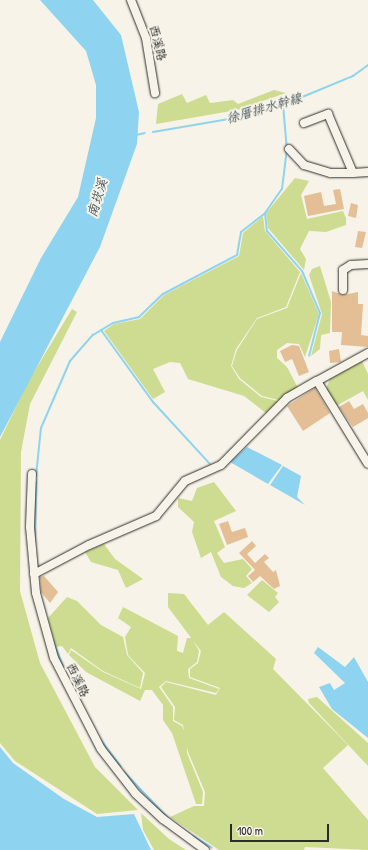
<!DOCTYPE html>
<meta charset="utf-8">
<style>
body{margin:0}
#map{position:relative;width:368px;height:850px;overflow:hidden;background:#f7f3e8;font-family:"Patrick Hand","LXGW WenKai TC",sans-serif}
div>[style]{position:absolute}
.green>*{inset:0;background:#cddc90}
.water>*{inset:0;background:#8ed4f0}
.stream>*{height:2px;margin:-1px;padding:0 1px;transform-origin:1px;border-radius:1px;background:#8ed4f0}
.building>*{inset:0;background:#e4be95}
.roads{filter:drop-shadow(0 0 1px #2b2b2b) drop-shadow(0 0 1px #2b2b2b)}
.minor>*{height:8px;margin:-4px;padding:0 4px;transform-origin:4px;border-radius:4px;background:#f7f3e8}
span{translate:-50% -50%;white-space:nowrap;text-align:center;line-height:1.15;-webkit-text-stroke:4px #f7f3e8;paint-order:stroke}
.street-label{font-size:12px;color:#2b2b2b}
.water-label{font-size:13px;color:#44555c;font-style:italic}
.scale{position:absolute;left:230px;top:824px;width:99px;height:18px;box-sizing:border-box;border:2px solid #2b2b2b;border-top:0;padding-left:5px;font-size:12px;line-height:14px;white-space:nowrap;color:#2b2b2b;-webkit-text-stroke:3px #f7f3e8;paint-order:stroke}
</style>
<div id="map">
<div class="green">
<i style="clip-path:polygon(274px 90px,286px 93px,237px 110px,156px 124px,158px 104px,182px 94px,187px 103px,206px 95px,210px 103px,233px 100px,238px 104px)"></i>
<i style="clip-path:polygon(295px 178px,309px 181px,301px 195px,307px 219px,343px 211px,346px 218px,346px 225px,326px 232px,309px 231px,300px 249px,306px 259px,304px 270px,268px 228px,266px 213px)"></i>
<i style="clip-path:polygon(263px 216px,265px 231px,300px 272px,286px 307px,257px 318px,236px 349px,231px 366px,239px 379px,261px 397px,278px 401px,266px 413px,244px 396px,188px 379px,180px 363px,170px 362px,153px 369px,165px 392px,153px 399px,104px 331px,114px 324px,140px 319px,164px 295px,239px 256px,243px 233px)"></i>
<i style="clip-path:polygon(320px 266px,331px 302px,330px 333px,321px 335px,320px 349px,311px 356px,322px 314px,309px 275px,312px 269px)"></i>
<i style="clip-path:polygon(301px 273px,319px 314px,305px 357px,299px 344px,287px 343px,277px 350px,277px 358px,287px 367px,298px 388px,279px 400px,262px 396px,240px 378px,232px 366px,237px 350px,257px 319px,287px 308px)"></i>
<i style="clip-path:polygon(72px 309px,77px 312px,30px 404px,21px 452px,20px 591px,40px 663px,95px 767px,138px 810px,97px 814px,15px 761px,0 743px,0 440px,28px 382px)"></i>
<i style="clip-path:polygon(362px 361px,368px 374px,368px 400px,363px 391px,336px 406px,326px 389px,330px 379px)"></i>
<i style="clip-path:polygon(214px 482px,236px 511px,214px 521px,225px 547px,217px 553px,224px 563px,243px 559px,252px 569px,246px 576px,252px 583px,244px 588px,233px 586px,221px 577px,211px 552px,201px 558px,192px 532px,194px 522px,178px 507px,178px 498px,192px 501px,197px 488px)"></i>
<i style="clip-path:polygon(104px 544px,115px 559px,143px 579px,126px 588px,118px 570px,91px 562px,85px 552px)"></i>
<i style="clip-path:polygon(262px 580px,278px 593px,275px 597px,279px 602px,269px 612px,247px 595px)"></i>
<i style="clip-path:polygon(168px 593px,184px 594px,208px 625px,224px 612px,276px 659px,273px 669px,348px 745px,323px 768px,368px 820px,368px 850px,305px 847px,304px 850px,219px 850px,170px 817px,194px 806px,204px 806px,205px 792px,188px 752px,183px 725px,174px 720px,175px 707px,161px 687px,166px 682px,216px 695px,220px 688px,190px 677px,190px 669px,198px 663px,201px 651px,168px 607px)"></i>
<i style="clip-path:polygon(67px 597px,77px 601px,101px 625px,123px 637px,127px 655px,143px 673px,140px 688px,103px 671px,71px 648px,68px 654px,62px 646px,56px 647px,48px 618px)"></i>
<i style="clip-path:polygon(123px 607px,178px 636px,177px 651px,183px 653px,187px 638px,192px 638px,199px 651px,197px 662px,188px 669px,189px 678px,219px 689px,216px 693px,166px 681px,159px 687px,173px 707px,173px 721px,182px 726px,187px 737px,187px 753px,203px 792px,202px 804px,196px 804px,172px 733px,163px 720px,163px 705px,152px 690px,145px 690px,140px 701px,86px 672px,69px 655px,71px 650px,103px 672px,141px 689px,145px 673px,128px 655px,125px 637px,131px 627px,118px 618px)"></i>
<i style="clip-path:polygon(317px 697px,368px 743px,368px 766px,309px 703px,308px 699px)"></i>
<i style="clip-path:polygon(141px 813px,169px 839px,186px 850px,154px 850px,143px 830px)"></i>
</div>
<div class="water">
<i style="clip-path:polygon(40px 0,93px 0,121px 35px,139px 112px,137px 144px,100px 247px,0 437px,0 342px,41px 258px,78px 197px,96px 118px,96px 85px,86px 51px)"></i>
<i style="clip-path:polygon(247px 447px,282px 465px,268px 484px,230px 462px)"></i>
<i style="clip-path:polygon(283px 466px,301px 476px,297px 497px,305px 505px,270px 485px)"></i>
<i style="clip-path:polygon(318px 647px,345px 667px,354px 657px,368px 682px,368px 738px,332px 709px,319px 687px,330px 683px,334px 690px,345px 683px,314px 653px)"></i>
<i style="clip-path:polygon(0 747px,13px 763px,64px 799px,97px 817px,134px 814px,151px 850px,0 850px)"></i>
</div>
<div class="stream">
<i style="left:153px;top:132px;width:83px;rotate:-9.7deg"></i>
<i style="left:235px;top:118px;width:63px;rotate:-16.7deg"></i>
<i style="left:295px;top:100px;width:63px;rotate:-22.5deg"></i>
<i style="left:353px;top:76px;width:19px;rotate:-36deg"></i>
<i style="left:136px;top:135px;width:9px;rotate:-13deg"></i>
<i style="left:265px;top:213px;width:18px;rotate:84deg"></i>
<i style="left:267px;top:231px;width:53px;rotate:48.8deg"></i>
<i style="left:302px;top:271px;width:46px;rotate:66.8deg"></i>
<i style="left:320px;top:313px;width:44px;rotate:104.3deg"></i>
<i style="left:101px;top:330px;width:89px;rotate:54.2deg"></i>
<i style="left:153px;top:402px;width:84px;rotate:47.4deg"></i>
<i style="left:36px;top:476px;width:48px;rotate:-84.1deg"></i>
<i style="left:41px;top:428px;width:73px;rotate:-66.6deg"></i>
<i style="left:70px;top:361px;width:35px;rotate:-49deg"></i>
<i style="left:93px;top:335px;width:23px;rotate:-31deg"></i>
<i style="left:113px;top:323px;width:27px;rotate:-13deg"></i>
<i style="left:139px;top:317px;width:33px;rotate:-44deg"></i>
<i style="left:163px;top:294px;width:84px;rotate:-27.8deg"></i>
<i style="left:237px;top:255px;width:23px;rotate:-80deg"></i>
<i style="left:241px;top:232px;width:31px;rotate:-38deg"></i>
<i style="left:265px;top:213px;width:29px;rotate:-55deg"></i>
<i style="left:282px;top:189px;width:38px;rotate:-83deg"></i>
<i style="left:287px;top:151px;width:47px;rotate:-94.9deg"></i>
<i style="left:35px;top:544px;width:62px;rotate:-89.1deg"></i>
<i style="left:53px;top:640px;width:30px;rotate:69deg"></i>
<i style="left:100px;top:739px;width:34px;rotate:53deg"></i>
<i style="left:123px;top:771px;width:64px;rotate:46.3deg"></i>
<i style="left:193px;top:836px;width:22px;rotate:32deg"></i>
</div>
<div class="building">
<i style="clip-path:polygon(340px 189px,344px 209px,308px 216px,304px 196px,321px 192px,324px 206px,336px 204px,333px 190px)"></i>
<i style="clip-path:polygon(351px 203px,358px 205px,356px 218px,348px 216px)"></i>
<i style="clip-path:polygon(358px 231px,366px 232px,362px 248px,355px 247px)"></i>
<i style="clip-path:polygon(332px 291px,343px 295px,358px 292px,358px 304px,363px 304px,361px 335px,368px 336px,368px 347px,341px 345px,342px 332px,332px 332px)"></i>
<i style="clip-path:polygon(292px 345px,299px 346px,309px 372px,299px 376px,292px 359px,285px 362px,280px 351px)"></i>
<i style="clip-path:polygon(339px 349px,341px 362px,330px 363px,329px 351px)"></i>
<i style="clip-path:polygon(315px 388px,330px 413px,303px 431px,287px 406px)"></i>
<i style="clip-path:polygon(349px 401px,354px 409px,363px 404px,368px 413px,368px 418px,353px 427px,339px 407px)"></i>
<i style="clip-path:polygon(228px 521px,232px 532px,245px 528px,248px 537px,227px 545px,219px 524px)"></i>
<i style="clip-path:polygon(252px 541px,256px 546px,247px 554px,255px 563px,265px 554px,269px 558px,264px 562px,273px 572px,276px 570px,280px 586px,274px 589px,260px 576px,253px 582px,248px 576px,255px 570px,239px 553px)"></i>
<i style="clip-path:polygon(44px 576px,58px 592px,50px 603px,41px 592px,40px 577px)"></i>
</div>
<div class="roads">
<div class="minor">
<i style="left:131px;top:0;width:41px;rotate:68.5deg"></i>
<i style="left:146px;top:38px;width:56px;rotate:80.7deg"></i>
<i style="left:304px;top:123px;width:26px;rotate:-21deg"></i>
<i style="left:328px;top:114px;width:64px;rotate:67deg"></i>
<i style="left:353px;top:173px;width:15px;rotate:-4deg"></i>
<i style="left:289px;top:149px;width:22px;rotate:47deg"></i>
<i style="left:304px;top:165px;width:28px;rotate:17deg"></i>
<i style="left:331px;top:173px;width:22px"></i>
<i style="left:343px;top:290px;width:20px;rotate:-90deg"></i>
<i style="left:343px;top:270px;width:9px;rotate:-32deg"></i>
<i style="left:351px;top:265px;width:17px;rotate:-3deg"></i>
<i style="left:368px;top:353px;width:58px;rotate:151.2deg"></i>
<i style="left:317px;top:381px;width:97px;rotate:58.4deg"></i>
<i style="left:32px;top:474px;width:53px;rotate:92.2deg"></i>
<i style="left:30px;top:527px;width:66px;rotate:84.8deg"></i>
<i style="left:36px;top:593px;width:67px;rotate:74.5deg"></i>
<i style="left:54px;top:658px;width:102px;rotate:62.7deg"></i>
<i style="left:101px;top:749px;width:57px;rotate:52.1deg"></i>
<i style="left:136px;top:794px;width:37px;rotate:43deg"></i>
<i style="left:163px;top:819px;width:52px;rotate:36.4deg"></i>
<i style="left:34px;top:574px;width:62px;rotate:-27.8deg"></i>
<i style="left:89px;top:545px;width:73px;rotate:-23.4deg"></i>
<i style="left:156px;top:516px;width:45px;rotate:-50.4deg"></i>
<i style="left:185px;top:481px;width:39px;rotate:-24deg"></i>
<i style="left:221px;top:465px;width:94px;rotate:-45.4deg"></i>
<i style="left:287px;top:398px;width:34px;rotate:-30deg"></i>
</div>
</div>
<div class="street-label">
<span style="left:158px;top:43px;rotate:76deg">西溪路</span>
<span style="left:78px;top:680px;rotate:64deg">西溪路</span>
</div>
<div class="water-label">
<span style="left:264px;top:108px;rotate:-16deg">徐厝排水幹線</span>
<span style="left:97px;top:198px;rotate:-73deg">南崁溪</span>
</div>
<div class="scale">100 m</div>
</div>
